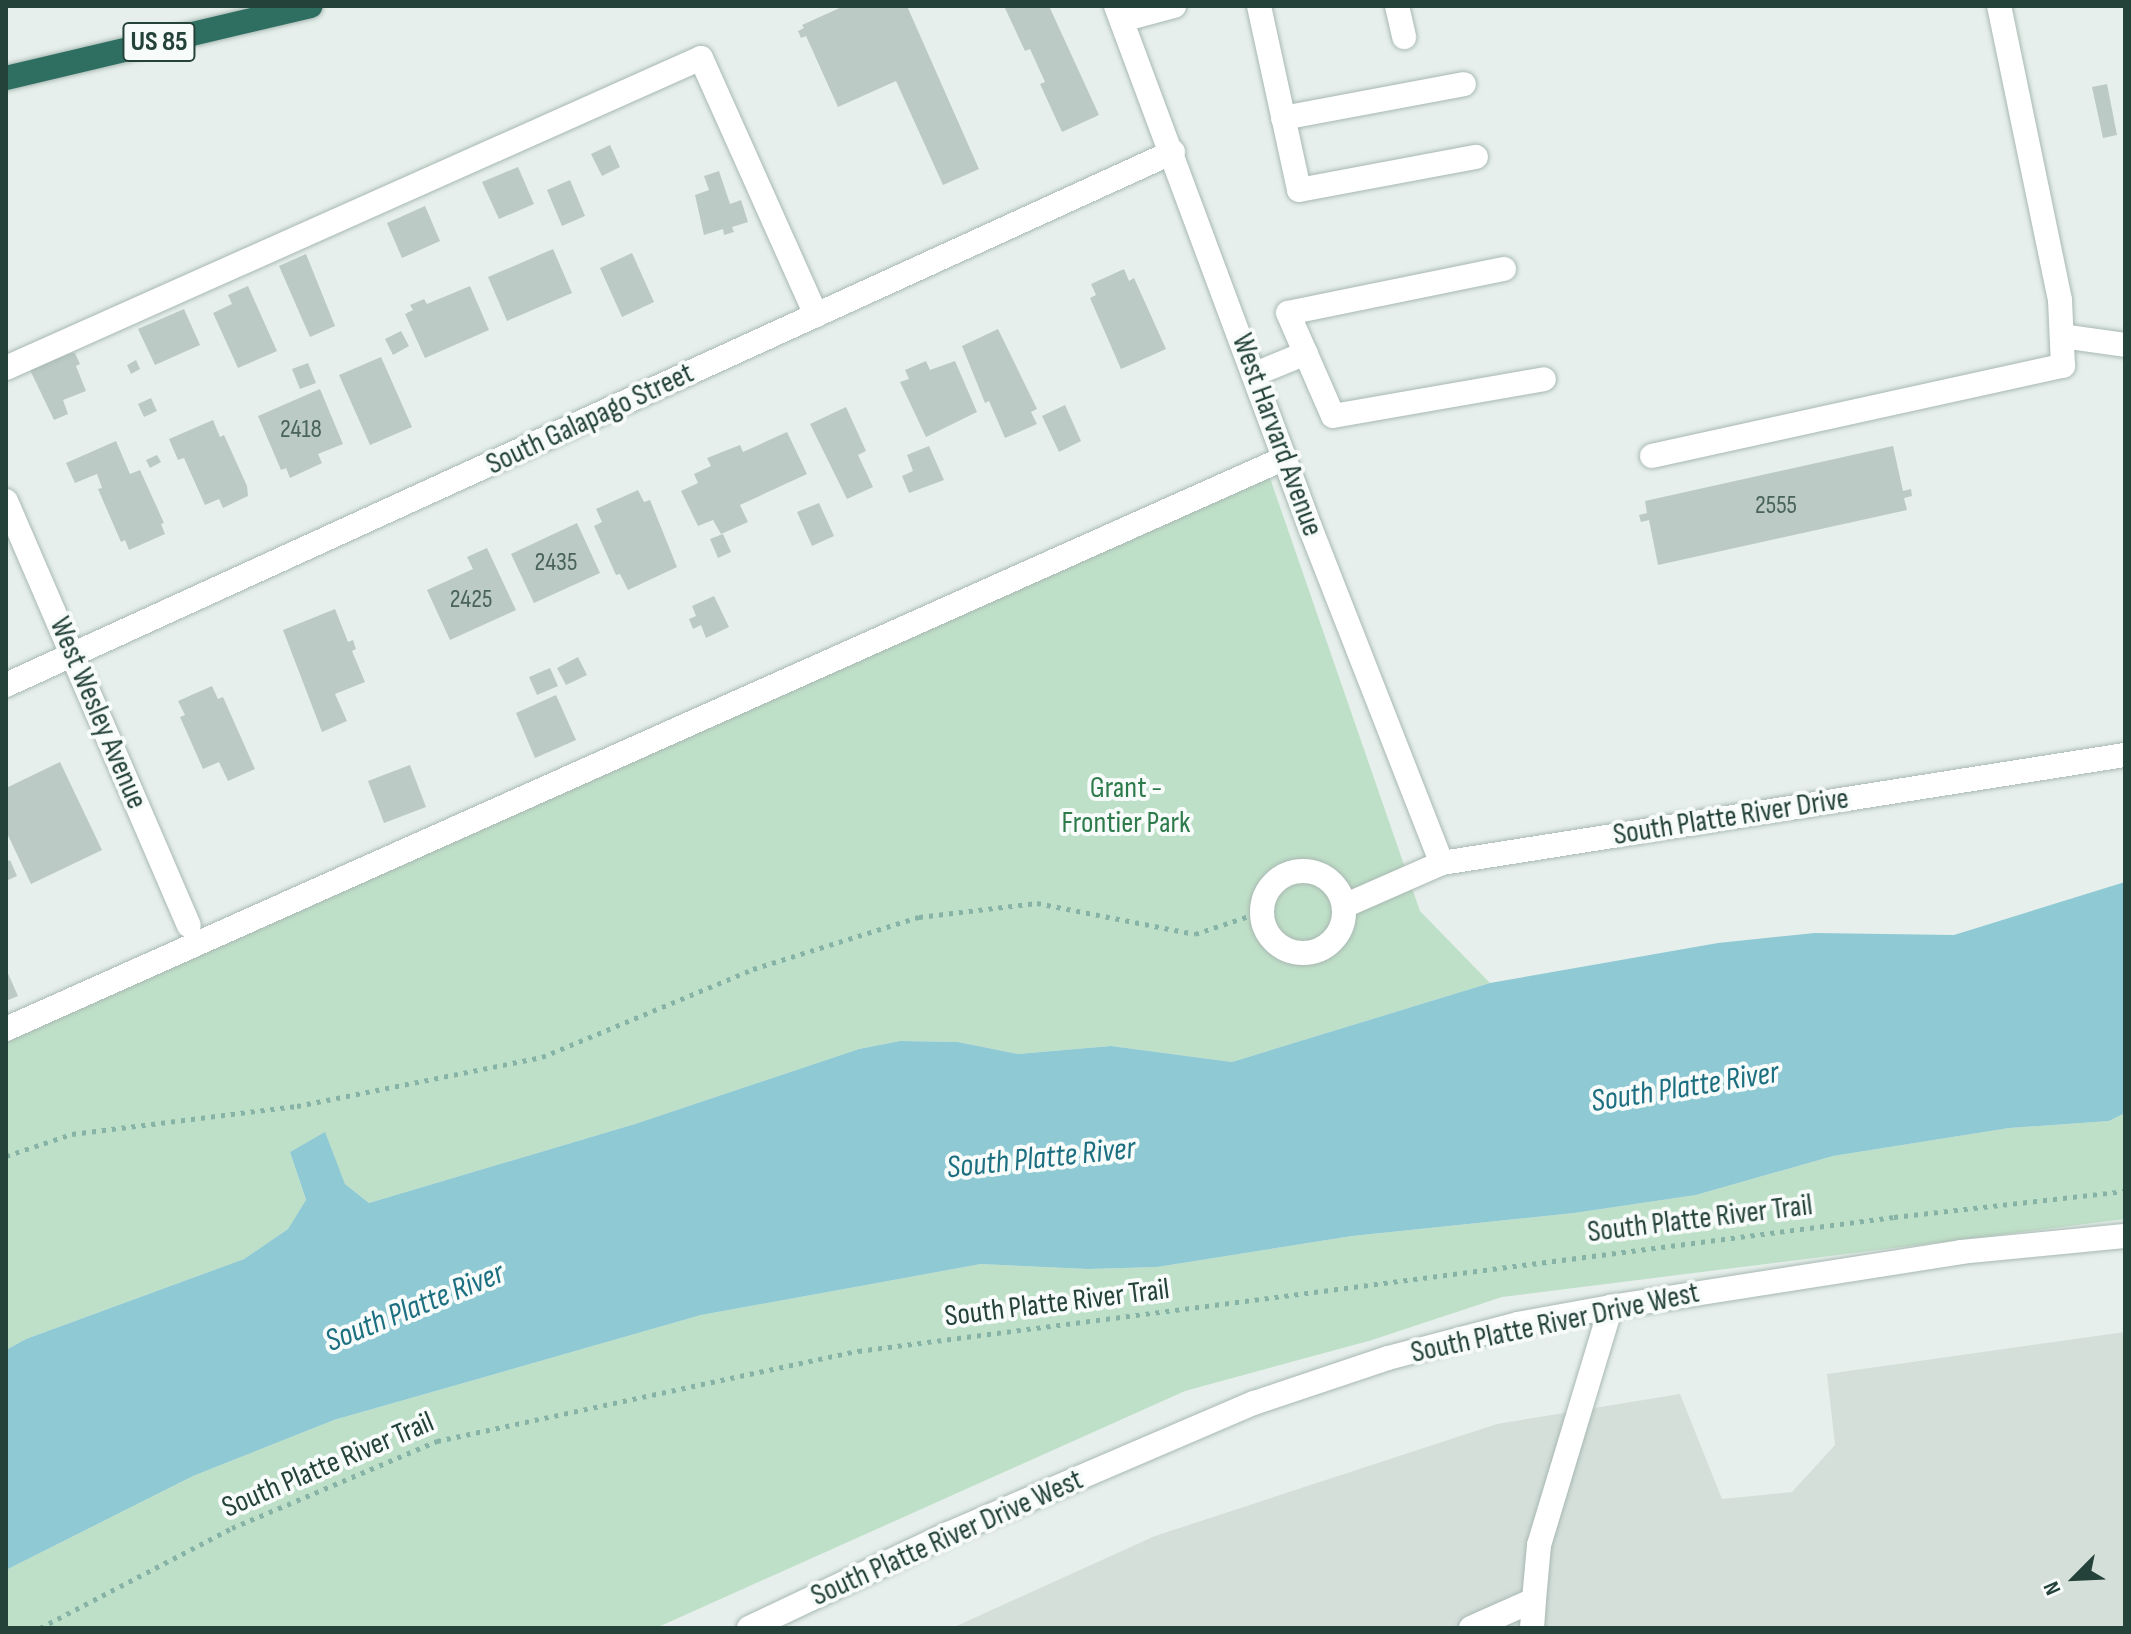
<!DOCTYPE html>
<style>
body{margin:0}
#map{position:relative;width:2131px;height:1634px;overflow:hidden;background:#e6efeb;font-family:"Sofia Sans Condensed",sans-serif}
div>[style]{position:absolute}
.built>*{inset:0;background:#d4dfda}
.green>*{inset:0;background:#bfe0c8}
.water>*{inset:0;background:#8ec9d4}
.building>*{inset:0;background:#bbcac4}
.path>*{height:5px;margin-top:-2.5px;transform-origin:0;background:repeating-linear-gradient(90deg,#86b3a5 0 4px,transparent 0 10px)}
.roads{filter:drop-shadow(0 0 2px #a8b8b2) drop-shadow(0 0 2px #a8b8b2)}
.minor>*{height:24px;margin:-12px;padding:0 12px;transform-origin:12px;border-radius:12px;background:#fff}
.minor>.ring{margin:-12px;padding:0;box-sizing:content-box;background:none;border:24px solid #fff;border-radius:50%}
.highway>*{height:24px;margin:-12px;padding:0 12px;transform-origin:12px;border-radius:12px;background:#2f6f62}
span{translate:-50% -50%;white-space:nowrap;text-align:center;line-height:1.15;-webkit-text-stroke:8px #f7fbf9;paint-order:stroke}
.number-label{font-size:26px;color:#4a645c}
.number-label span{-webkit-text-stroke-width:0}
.shield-label span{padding:2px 6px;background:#f7fbf9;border:2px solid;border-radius:6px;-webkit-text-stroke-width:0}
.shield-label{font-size:28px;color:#24423a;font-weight:700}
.street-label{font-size:30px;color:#24423a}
.park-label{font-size:30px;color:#2d7a4b}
.water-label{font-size:32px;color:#1c6f80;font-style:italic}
.frame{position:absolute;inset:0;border:8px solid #24423a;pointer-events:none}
.north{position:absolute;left:2035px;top:1538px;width:80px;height:80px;-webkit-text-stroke:6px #f7fbf9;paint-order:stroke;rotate:246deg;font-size:22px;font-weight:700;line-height:32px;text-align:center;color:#24423a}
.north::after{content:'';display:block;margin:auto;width:28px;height:36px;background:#24423a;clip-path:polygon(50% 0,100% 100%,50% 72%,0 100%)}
</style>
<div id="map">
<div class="built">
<i style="clip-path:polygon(2125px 1332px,2125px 1628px,952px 1628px,1155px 1536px,1497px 1424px,1680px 1394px,1722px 1499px,1792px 1492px,1835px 1445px,1827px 1374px)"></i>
</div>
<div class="green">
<i style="clip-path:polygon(1270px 478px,1420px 911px,1490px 983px,1232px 1062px,1111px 1046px,1018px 1054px,958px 1042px,900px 1041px,859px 1049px,635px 1124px,369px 1203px,345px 1184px,324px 1133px,290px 1152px,306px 1201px,288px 1229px,244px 1259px,26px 1339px,6px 1350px,6px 1037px)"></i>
<i style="clip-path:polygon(2125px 1113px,2125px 1219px,1502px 1297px,1372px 1340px,1185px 1391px,656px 1628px,6px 1628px,6px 1570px,193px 1476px,334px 1420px,701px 1315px,981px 1264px,1088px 1269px,1157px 1267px,1352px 1236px,1574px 1213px,1696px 1195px,1833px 1156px,2009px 1128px,2109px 1121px)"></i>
</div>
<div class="water">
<i style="clip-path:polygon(2125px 882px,2125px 1113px,2109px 1121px,2009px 1128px,1833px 1156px,1696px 1195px,1574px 1213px,1352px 1236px,1157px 1267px,1088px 1269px,981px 1264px,701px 1315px,334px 1420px,193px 1476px,6px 1570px,6px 1350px,26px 1339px,244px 1259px,288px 1229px,306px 1200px,290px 1152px,325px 1132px,345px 1184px,369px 1203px,635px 1124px,859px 1049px,900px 1041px,958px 1042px,1018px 1054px,1111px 1046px,1232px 1062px,1490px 983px,1718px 943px,1815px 933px,1954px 935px)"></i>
</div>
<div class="building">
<i style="clip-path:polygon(844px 6px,907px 6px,979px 169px,943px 185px,896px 81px,838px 107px,806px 36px,801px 38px,798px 31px,804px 28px,802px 25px)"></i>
<i style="clip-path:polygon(1004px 6px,1049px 6px,1099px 115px,1062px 132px,1040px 84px,1045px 82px,1030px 49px,1025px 51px)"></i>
<i style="clip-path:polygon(2107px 84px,2117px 135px,2103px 138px,2092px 87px)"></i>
<i style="clip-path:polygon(610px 145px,620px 167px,602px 176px,591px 154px)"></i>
<i style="clip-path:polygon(518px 167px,534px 204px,499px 219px,482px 182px)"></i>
<i style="clip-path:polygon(719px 171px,730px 204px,741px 200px,748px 222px,732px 227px,734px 232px,724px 235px,723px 229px,704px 235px,695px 195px,709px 190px,704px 176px)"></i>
<i style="clip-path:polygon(570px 180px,585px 216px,562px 226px,547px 190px)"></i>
<i style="clip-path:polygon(425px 206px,440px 241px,402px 258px,387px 223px)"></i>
<i style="clip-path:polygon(553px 249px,572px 293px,507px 321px,488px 277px)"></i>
<i style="clip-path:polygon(632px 253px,654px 302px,622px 317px,600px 268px)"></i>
<i style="clip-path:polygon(306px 254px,335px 326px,310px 337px,279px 266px)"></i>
<i style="clip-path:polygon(1124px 269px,1129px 281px,1134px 278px,1166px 349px,1121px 369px,1090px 298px,1096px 295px,1091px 284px)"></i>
<i style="clip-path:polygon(248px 286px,277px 351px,238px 368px,213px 313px,232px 304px,228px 295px)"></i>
<i style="clip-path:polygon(470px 286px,489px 330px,425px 358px,405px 314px,413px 310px,410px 305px,424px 299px,427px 304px)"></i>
<i style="clip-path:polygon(184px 309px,200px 345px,155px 365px,138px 329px)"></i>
<i style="clip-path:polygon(998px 329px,1037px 409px,1031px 412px,1037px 424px,1005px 438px,989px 401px,985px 403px,962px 346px)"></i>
<i style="clip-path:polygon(401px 331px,409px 346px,393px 355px,385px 339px)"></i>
<i style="clip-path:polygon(71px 353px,75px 353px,80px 364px,76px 366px,86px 391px,63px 400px,68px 414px,54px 420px,30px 370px)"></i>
<i style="clip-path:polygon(381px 357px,412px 427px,370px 445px,339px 375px)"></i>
<i style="clip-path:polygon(136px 360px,140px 369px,131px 374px,127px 365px)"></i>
<i style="clip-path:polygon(926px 361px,930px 370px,955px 361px,977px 412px,926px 437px,900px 382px,909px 379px,905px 370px)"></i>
<i style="clip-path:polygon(308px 363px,316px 383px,300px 389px,292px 369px)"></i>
<i style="clip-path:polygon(320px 389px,343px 444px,318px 454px,322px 463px,290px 478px,286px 468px,281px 470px,258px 416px)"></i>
<i style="clip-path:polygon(151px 398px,157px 411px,144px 417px,138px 404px)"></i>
<i style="clip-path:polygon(1065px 405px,1081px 441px,1059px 452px,1042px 416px)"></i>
<i style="clip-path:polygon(846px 407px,866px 451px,858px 455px,873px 487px,847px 499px,810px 424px)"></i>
<i style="clip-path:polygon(213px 420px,220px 437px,224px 435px,247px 486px,248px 496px,223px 508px,219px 499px,205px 505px,184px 458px,178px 460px,169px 439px)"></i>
<i style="clip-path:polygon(787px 432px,807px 474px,740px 505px,748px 522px,721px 534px,713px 520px,698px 526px,681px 491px,698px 483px,694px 474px,711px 466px,707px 458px,740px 445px,743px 452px)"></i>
<i style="clip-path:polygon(116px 441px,130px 474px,140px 470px,164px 523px,161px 524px,165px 534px,129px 550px,125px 540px,121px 542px,98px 489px,102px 488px,97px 474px,75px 483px,66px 463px)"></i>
<i style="clip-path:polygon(929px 446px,944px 480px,909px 493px,902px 476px,913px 471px,907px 455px)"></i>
<i style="clip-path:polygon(1893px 446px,1903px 491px,1911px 489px,1912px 496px,1904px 498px,1907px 510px,1658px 565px,1649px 520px,1641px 522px,1639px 515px,1647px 513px,1645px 501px)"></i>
<i style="clip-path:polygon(157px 455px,161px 462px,150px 468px,146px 460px)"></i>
<i style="clip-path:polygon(638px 490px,644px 502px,650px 500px,677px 567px,628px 590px,620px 574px,616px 575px,594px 526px,602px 522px,596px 509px)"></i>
<i style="clip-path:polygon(819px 503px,834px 536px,812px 546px,797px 512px)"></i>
<i style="clip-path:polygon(577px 523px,600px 573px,534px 603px,511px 554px)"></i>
<i style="clip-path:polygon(723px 534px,731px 552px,718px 558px,710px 539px)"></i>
<i style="clip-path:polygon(487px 548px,516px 610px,450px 640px,427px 590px,473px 569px,467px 557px)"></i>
<i style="clip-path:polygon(714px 596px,729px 627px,706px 638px,701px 625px,693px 629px,689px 619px,696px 616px,692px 606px)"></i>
<i style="clip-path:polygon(335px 609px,348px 642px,353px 640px,356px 649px,352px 651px,365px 682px,335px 694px,347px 721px,322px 732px,283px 630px)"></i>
<i style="clip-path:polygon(578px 657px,587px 675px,566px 685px,557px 668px)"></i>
<i style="clip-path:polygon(550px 668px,558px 686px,537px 695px,529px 677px)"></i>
<i style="clip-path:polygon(212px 686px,218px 699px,223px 697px,255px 769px,228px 781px,219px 762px,203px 769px,180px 717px,185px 715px,178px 701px)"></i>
<i style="clip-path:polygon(556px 695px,576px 740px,535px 758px,516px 713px)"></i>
<i style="clip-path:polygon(60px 762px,102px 850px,31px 884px,6px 831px,6px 788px)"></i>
<i style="clip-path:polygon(410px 765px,426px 807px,384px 823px,368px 781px)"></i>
<i style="clip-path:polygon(10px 860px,17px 876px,6px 881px,6px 862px)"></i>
<i style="clip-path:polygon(6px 969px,18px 996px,6px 1001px)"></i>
</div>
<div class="path">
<i style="left:6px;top:1156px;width:70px;rotate:-18.4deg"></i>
<i style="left:72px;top:1134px;width:227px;rotate:-7.1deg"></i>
<i style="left:297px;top:1106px;width:250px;rotate:-11.3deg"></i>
<i style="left:542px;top:1057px;width:229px;rotate:-22.6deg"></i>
<i style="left:753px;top:969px;width:174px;rotate:-17.4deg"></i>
<i style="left:919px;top:917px;width:119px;rotate:-6.8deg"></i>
<i style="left:1037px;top:903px;width:161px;rotate:11.1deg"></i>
<i style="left:1195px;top:934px;width:70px;rotate:-18.4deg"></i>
<i style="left:40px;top:1628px;width:216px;rotate:-27.5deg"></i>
<i style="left:232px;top:1528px;width:223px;rotate:-23deg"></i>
<i style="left:437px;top:1441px;width:431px;rotate:-12.1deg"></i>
<i style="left:858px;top:1351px;width:1045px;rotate:-7.37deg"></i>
<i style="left:1894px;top:1217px;width:232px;rotate:-6.4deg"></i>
</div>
<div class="roads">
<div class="minor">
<i style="left:1116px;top:6px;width:556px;rotate:69.58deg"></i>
<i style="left:1310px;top:527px;width:361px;rotate:68.6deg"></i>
<i style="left:1259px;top:6px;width:188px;rotate:77.7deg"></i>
<i style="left:1299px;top:190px;width:180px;rotate:-10.6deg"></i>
<i style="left:1397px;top:6px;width:32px;rotate:77deg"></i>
<i style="left:1122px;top:20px;width:54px;rotate:-15.1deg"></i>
<i style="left:1283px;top:118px;width:184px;rotate:-10.6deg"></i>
<i style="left:1504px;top:269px;width:220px;rotate:168.5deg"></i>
<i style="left:1288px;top:313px;width:112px;rotate:66.4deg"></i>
<i style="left:1333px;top:416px;width:214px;rotate:-9.9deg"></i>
<i style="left:2062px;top:336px;width:64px;rotate:8.1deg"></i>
<i style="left:6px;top:368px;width:761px;rotate:-24.04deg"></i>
<i style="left:701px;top:58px;width:282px;rotate:65.9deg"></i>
<i style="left:1255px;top:374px;width:55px;rotate:-22.4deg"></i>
<i style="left:1652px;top:456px;width:421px;rotate:-12.4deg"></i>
<i style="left:2063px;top:366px;width:66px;rotate:-92.6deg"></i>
<i style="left:2060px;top:300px;width:300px;rotate:-101.7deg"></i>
<i style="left:6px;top:501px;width:462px;rotate:66.7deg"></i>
<i style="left:6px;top:685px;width:1283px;rotate:-24.55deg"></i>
<i class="ring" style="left:1262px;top:871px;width:58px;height:58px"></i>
<i style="left:1344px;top:906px;width:107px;rotate:-23.7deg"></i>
<i style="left:1442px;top:863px;width:691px;rotate:-8.99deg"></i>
<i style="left:6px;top:1029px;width:1401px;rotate:-24.06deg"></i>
<i style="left:1534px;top:1600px;width:55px;rotate:-84.8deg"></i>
<i style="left:1539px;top:1545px;width:249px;rotate:-73.2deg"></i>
<i style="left:749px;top:1628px;width:220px;rotate:-25.3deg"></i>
<i style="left:948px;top:1534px;width:333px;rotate:-23.2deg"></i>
<i style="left:1254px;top:1403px;width:141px;rotate:-18.6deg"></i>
<i style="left:1388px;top:1358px;width:134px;rotate:-14.7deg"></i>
<i style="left:1518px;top:1324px;width:95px;rotate:-10.4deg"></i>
<i style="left:1611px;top:1307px;width:354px;rotate:-8.9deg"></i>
<i style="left:1961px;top:1252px;width:165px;rotate:-5.6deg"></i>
<i style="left:1471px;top:1628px;width:69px;rotate:-24deg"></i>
<i style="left:1534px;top:1600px;width:28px;rotate:94deg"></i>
</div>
<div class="highway">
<i style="left:6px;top:78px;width:313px;rotate:-13.3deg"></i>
</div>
</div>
<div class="number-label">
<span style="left:301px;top:430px">2418</span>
<span style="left:1776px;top:506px">2555</span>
<span style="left:556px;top:563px">2435</span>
<span style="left:471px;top:600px">2425</span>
</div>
<div class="shield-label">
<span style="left:159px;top:42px">US 85</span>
</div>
<div class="street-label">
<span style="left:590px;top:419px;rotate:-25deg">South Galapago Street</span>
<span style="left:1277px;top:435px;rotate:70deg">West Harvard Avenue</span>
<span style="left:98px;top:713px;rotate:67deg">West Wesley Avenue</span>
<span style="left:1731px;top:817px;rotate:-9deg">South Platte River Drive</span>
<span style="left:1700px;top:1219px;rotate:-7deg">South Platte River Trail</span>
<span style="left:1057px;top:1303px;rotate:-7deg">South Platte River Trail</span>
<span style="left:1555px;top:1323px;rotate:-12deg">South Platte River Drive West</span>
<span style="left:328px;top:1465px;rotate:-23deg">South Platte River Trail</span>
<span style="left:947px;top:1538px;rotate:-24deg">South Platte River Drive West</span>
</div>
<div class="park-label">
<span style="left:1126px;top:805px">Grant -<br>Frontier Park</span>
</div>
<div class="water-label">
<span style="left:1685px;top:1088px;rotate:-9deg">South Platte River</span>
<span style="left:1041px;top:1159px;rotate:-6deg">South Platte River</span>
<span style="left:415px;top:1308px;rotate:-22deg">South Platte River</span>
</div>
<div class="frame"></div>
<div class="north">N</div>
</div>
